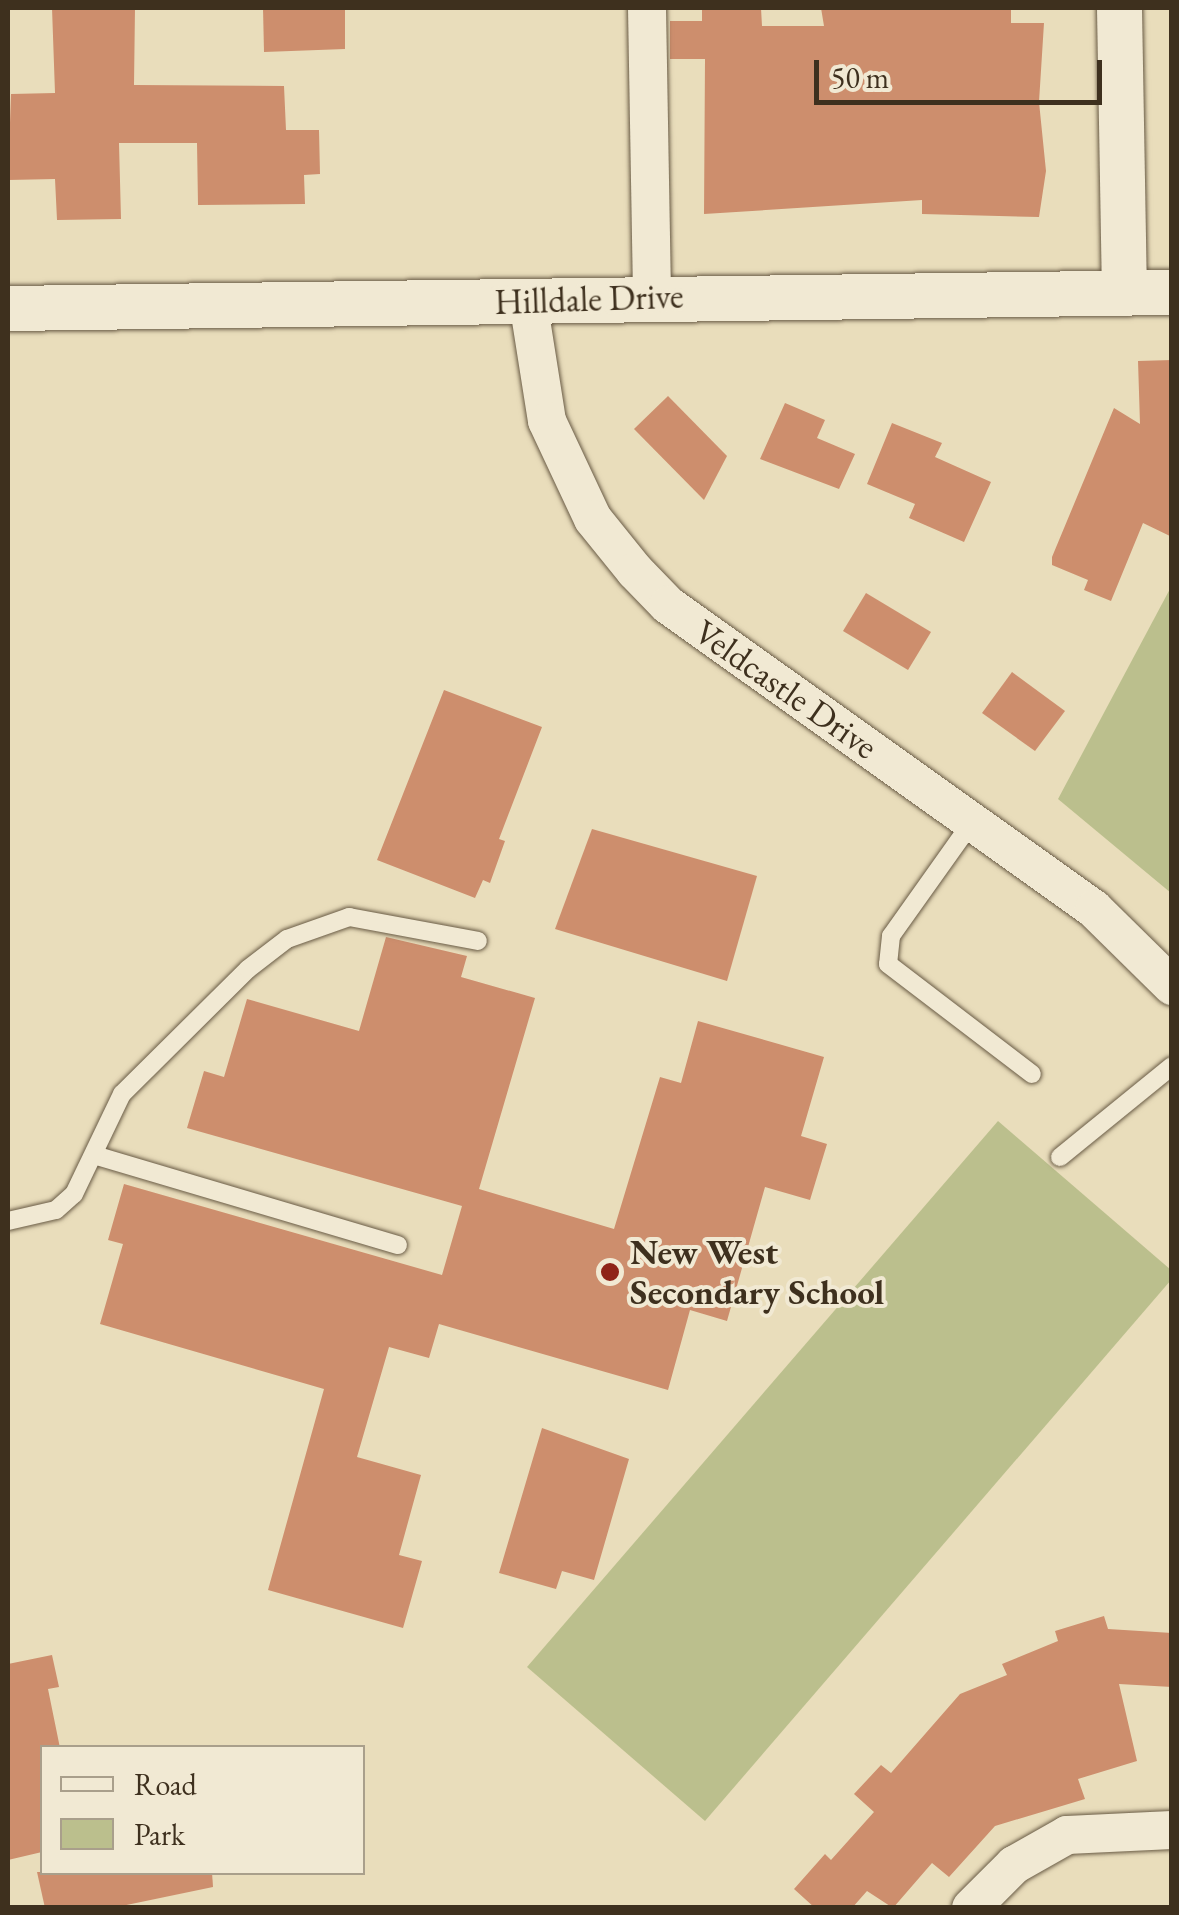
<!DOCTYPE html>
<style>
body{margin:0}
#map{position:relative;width:1179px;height:1915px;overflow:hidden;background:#e9ddbb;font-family:"EB Garamond",serif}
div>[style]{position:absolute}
.green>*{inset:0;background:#bbbf8d}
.building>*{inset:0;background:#cd8e6d}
.roads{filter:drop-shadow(0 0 2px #695b45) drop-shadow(0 0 2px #695b45)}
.service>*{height:18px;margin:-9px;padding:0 9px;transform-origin:9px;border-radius:9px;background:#f1e9d3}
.minor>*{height:38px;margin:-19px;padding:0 19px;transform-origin:19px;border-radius:19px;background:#f1e9d3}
.tertiary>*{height:45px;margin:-22.5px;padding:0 22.5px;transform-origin:22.5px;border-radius:22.5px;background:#f1e9d3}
.dots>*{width:28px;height:28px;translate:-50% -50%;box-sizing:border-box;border:5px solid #f1e9d3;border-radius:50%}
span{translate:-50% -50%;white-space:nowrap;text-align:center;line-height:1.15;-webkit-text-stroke:8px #f1e9d3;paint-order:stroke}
.street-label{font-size:35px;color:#3e301e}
.poi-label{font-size:35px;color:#3e301e;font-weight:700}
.left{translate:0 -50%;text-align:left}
.frame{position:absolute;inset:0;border:10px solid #3e301e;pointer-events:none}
.legend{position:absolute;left:40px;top:1745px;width:325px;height:130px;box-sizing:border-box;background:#f1e9d3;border:2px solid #a99f8b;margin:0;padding:12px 18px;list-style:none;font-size:30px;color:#3e301e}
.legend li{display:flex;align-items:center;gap:20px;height:50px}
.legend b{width:50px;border:2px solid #a99f8b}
.scale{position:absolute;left:814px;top:60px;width:288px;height:45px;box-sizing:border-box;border:5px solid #3e301e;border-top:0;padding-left:12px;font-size:30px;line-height:35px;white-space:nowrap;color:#3e301e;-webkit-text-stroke:8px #f1e9d3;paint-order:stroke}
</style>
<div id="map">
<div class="green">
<i style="clip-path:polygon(1171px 587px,1171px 893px,1058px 799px)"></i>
<i style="clip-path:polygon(998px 1121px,1171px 1270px,1171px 1280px,705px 1821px,527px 1667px)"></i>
</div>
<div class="building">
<i style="clip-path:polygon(52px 8px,135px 8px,134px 85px,284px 86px,286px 130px,319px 130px,320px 174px,304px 175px,305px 204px,198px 205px,197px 143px,119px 143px,121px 219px,57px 220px,55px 179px,8px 180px,11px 94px,55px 93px)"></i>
<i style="clip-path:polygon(263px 8px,345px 8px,345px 49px,264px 52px)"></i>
<i style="clip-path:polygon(702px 8px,761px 8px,762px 26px,824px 26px,821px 8px,1011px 8px,1011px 23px,1044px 23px,1039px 102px,1046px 171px,1039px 217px,922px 214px,922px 200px,704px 214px,705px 59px,670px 59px,670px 21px,702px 21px)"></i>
<i style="clip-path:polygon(1172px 360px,1172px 537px,1143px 523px,1111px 601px,1084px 590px,1088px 580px,1052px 565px,1052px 557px,1114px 408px,1140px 424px,1138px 361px)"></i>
<i style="clip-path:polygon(668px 396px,727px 456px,704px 500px,634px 429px)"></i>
<i style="clip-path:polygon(785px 403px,825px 420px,817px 438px,855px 454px,839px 489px,760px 459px)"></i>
<i style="clip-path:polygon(892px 423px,942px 443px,935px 457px,991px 482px,964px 542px,909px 518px,915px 504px,867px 484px)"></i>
<i style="clip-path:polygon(866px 593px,931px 632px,908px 670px,843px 631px)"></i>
<i style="clip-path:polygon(1012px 672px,1065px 711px,1035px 751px,982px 713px)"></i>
<i style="clip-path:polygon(444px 690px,542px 727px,499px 839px,505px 841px,490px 883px,483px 880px,475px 898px,377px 860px)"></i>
<i style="clip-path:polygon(592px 829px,757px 876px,727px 981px,555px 929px)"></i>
<i style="clip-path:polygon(386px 937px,467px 956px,461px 977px,535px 998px,479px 1189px,614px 1229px,660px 1077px,681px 1083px,698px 1021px,824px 1057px,801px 1136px,827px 1144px,810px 1200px,765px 1187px,727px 1321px,690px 1310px,668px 1390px,439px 1324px,429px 1358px,389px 1347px,357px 1457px,421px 1475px,399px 1555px,422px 1561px,403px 1628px,268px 1590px,324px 1389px,100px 1324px,123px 1244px,108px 1240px,124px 1184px,442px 1275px,462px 1206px,187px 1128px,204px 1071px,224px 1077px,247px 999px,359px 1031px)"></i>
<i style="clip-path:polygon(542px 1428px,629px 1459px,594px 1580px,562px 1571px,556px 1589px,499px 1573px)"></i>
<i style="clip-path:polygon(1104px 1616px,1108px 1629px,1172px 1633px,1172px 1687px,1119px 1684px,1137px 1761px,1078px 1779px,1085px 1799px,995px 1826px,949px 1877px,932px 1863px,893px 1908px,867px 1891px,852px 1908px,815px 1908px,794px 1889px,825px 1854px,831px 1860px,874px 1812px,854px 1794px,881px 1765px,891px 1773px,960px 1694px,1007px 1675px,1002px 1664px,1058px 1641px,1055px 1631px)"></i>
<i style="clip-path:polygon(52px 1655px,59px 1687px,48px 1689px,60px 1748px,42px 1748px,42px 1852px,8px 1860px,8px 1664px)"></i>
<i style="clip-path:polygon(37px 1872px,212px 1872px,213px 1887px,112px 1908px,45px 1908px)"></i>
</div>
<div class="roads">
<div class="service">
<i style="left:972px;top:822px;width:140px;rotate:125.4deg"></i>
<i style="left:891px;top:936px;width:28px;rotate:96deg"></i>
<i style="left:888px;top:964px;width:181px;rotate:37.4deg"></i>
<i style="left:94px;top:1155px;width:317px;rotate:16.5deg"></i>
<i style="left:1060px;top:1157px;width:144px;rotate:-39.1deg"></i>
<i style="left:8px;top:1221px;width:49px;rotate:-12.9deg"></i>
<i style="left:56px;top:1210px;width:24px;rotate:-42deg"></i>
<i style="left:74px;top:1194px;width:111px;rotate:-64.4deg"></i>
<i style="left:122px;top:1094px;width:177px;rotate:-44.8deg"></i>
<i style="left:248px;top:969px;width:49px;rotate:-37.6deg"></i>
<i style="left:287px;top:939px;width:66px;rotate:-19.5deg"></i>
<i style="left:349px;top:917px;width:131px;rotate:10.5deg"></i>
</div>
<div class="minor">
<i style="left:647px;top:8px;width:288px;rotate:89deg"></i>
<i style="left:528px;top:301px;width:121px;rotate:81deg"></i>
<i style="left:547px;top:421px;width:108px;rotate:64.9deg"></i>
<i style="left:593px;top:519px;width:67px;rotate:51.1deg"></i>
<i style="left:635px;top:571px;width:47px;rotate:45.9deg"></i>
<i style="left:668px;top:605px;width:523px;rotate:35.51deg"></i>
<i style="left:1094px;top:909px;width:110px;rotate:44.6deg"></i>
<i style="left:971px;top:1908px;width:61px;rotate:-45deg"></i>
<i style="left:1014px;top:1865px;width:61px;rotate:-29.5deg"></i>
<i style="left:1067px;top:1835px;width:105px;rotate:-2.7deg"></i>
</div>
<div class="tertiary">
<i style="left:1119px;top:8px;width:285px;rotate:89deg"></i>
<i style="left:8px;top:308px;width:1164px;rotate:-0.79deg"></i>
</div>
</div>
<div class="dots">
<i style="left:610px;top:1272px;background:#8f2418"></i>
</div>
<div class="street-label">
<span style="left:589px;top:299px;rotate:-2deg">Hilldale Drive</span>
<span style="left:786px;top:689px;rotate:35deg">Veldcastle Drive</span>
</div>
<div class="poi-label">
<span class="left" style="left:630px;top:1272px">New West<br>Secondary School</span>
</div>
<div class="frame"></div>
<ul class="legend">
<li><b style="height:12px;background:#f1e9d3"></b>Road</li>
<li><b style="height:28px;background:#bbbf8d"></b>Park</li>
</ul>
<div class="scale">50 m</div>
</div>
